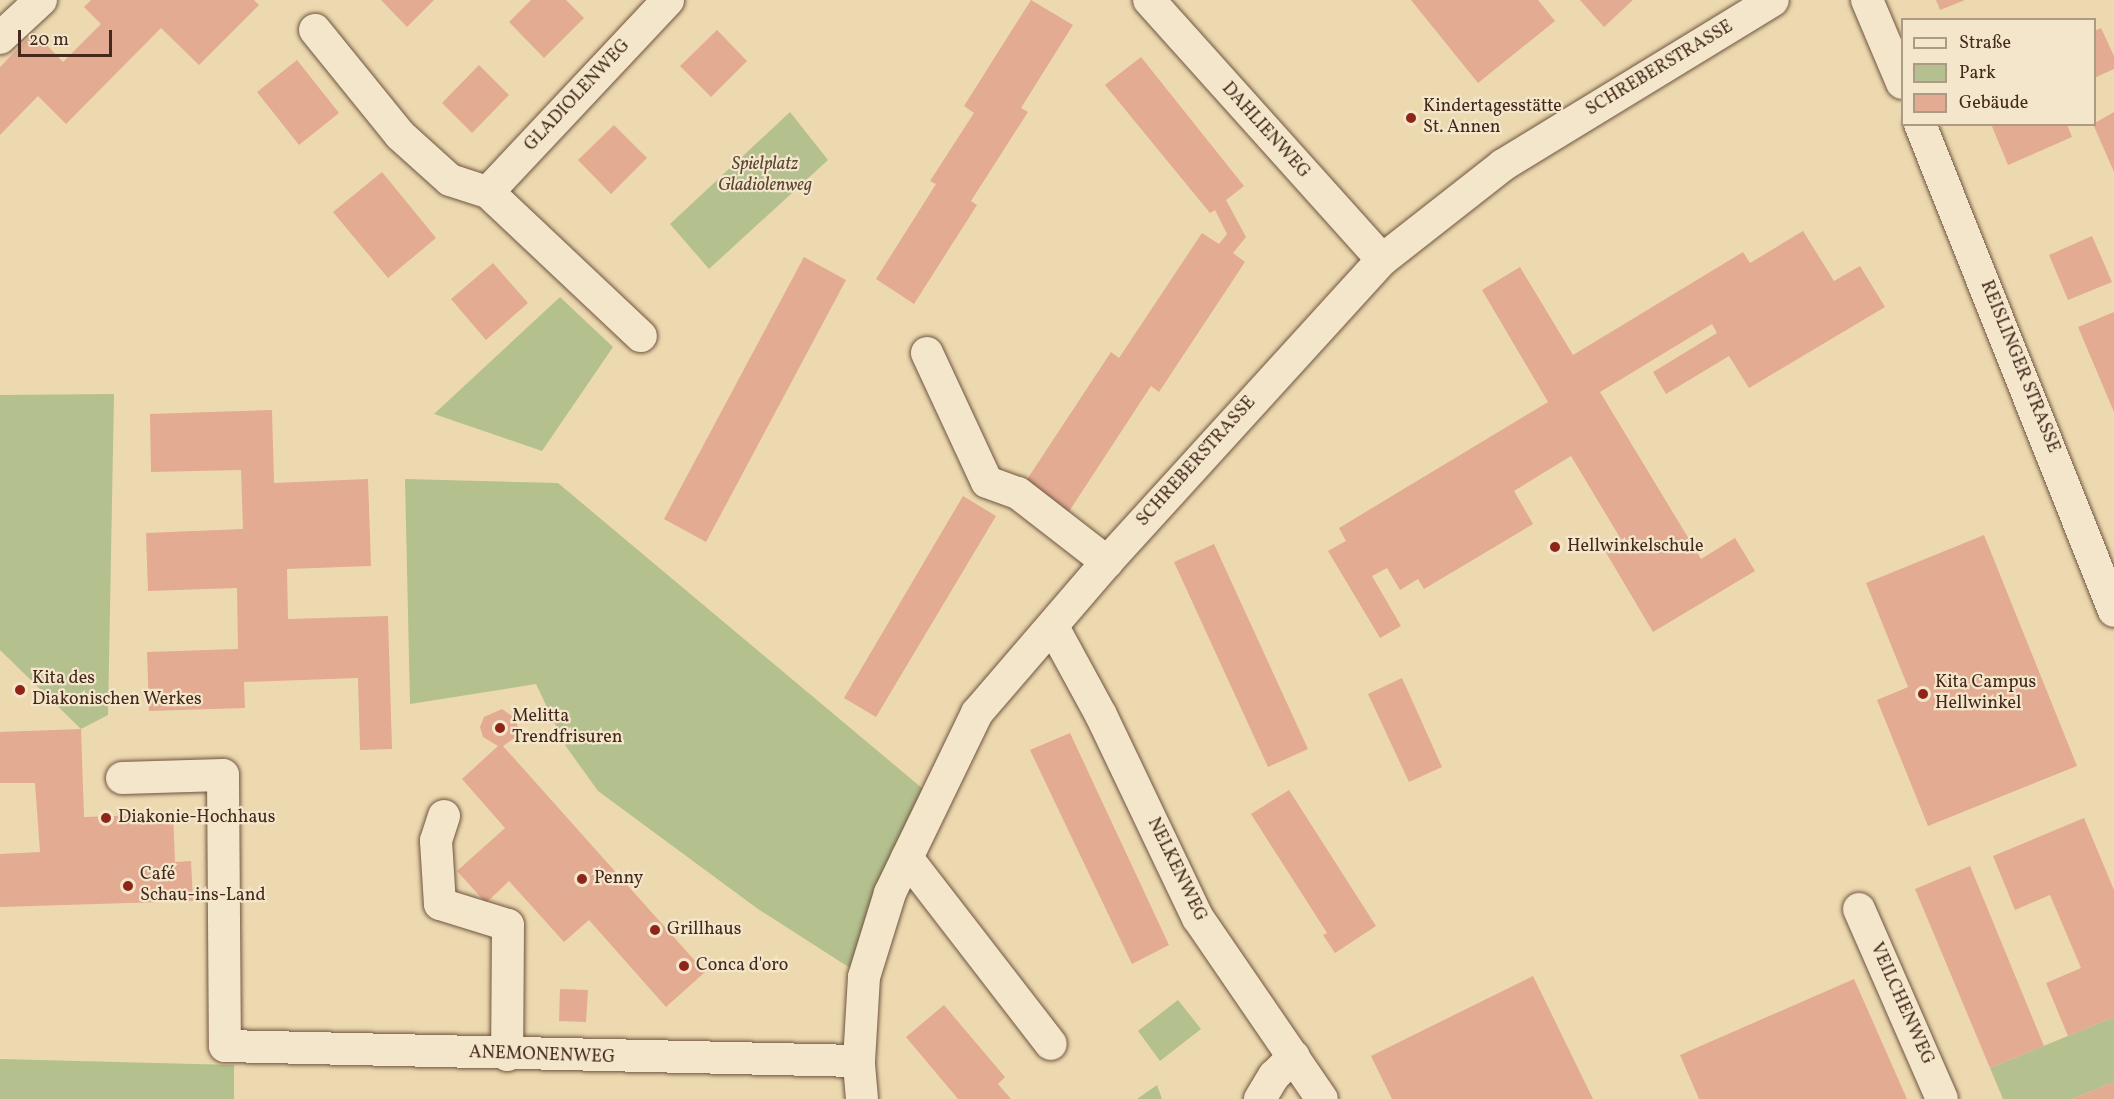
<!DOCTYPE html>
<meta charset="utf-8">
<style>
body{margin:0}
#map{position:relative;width:2114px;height:1099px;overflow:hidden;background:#edd9af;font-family:Vollkorn,serif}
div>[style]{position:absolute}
.green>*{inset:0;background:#b4c08e}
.building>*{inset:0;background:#e3ab91}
.roads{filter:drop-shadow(0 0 2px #6f5541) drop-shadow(0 0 2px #6f5541)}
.minor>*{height:32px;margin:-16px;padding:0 16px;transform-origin:16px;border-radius:16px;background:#f3e6cb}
.dots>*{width:16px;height:16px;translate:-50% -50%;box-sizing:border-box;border:3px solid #f3e6cb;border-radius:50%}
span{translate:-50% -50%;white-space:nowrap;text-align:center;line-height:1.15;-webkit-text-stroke:4.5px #f3e6cb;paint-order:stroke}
.street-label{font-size:18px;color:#45291c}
.poi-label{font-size:18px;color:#45291c}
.left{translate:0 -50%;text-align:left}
.park-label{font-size:18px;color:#5b4733;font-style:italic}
.legend{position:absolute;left:1901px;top:18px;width:195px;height:108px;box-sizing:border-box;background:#f3e6cb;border:2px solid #ad9a85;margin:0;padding:8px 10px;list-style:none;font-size:18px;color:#45291c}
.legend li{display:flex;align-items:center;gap:12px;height:30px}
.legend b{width:30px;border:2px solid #ad9a85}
.scale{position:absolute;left:18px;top:30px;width:94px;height:27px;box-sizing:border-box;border:3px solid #45291c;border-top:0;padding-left:8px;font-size:18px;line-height:21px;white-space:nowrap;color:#45291c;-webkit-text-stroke:4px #f3e6cb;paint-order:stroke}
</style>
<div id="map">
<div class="green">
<i style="clip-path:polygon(790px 112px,828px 160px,709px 269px,670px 224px)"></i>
<i style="clip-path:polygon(560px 297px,613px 347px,542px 451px,434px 414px)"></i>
<i style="clip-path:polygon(114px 394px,108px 715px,81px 729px,0 650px,0 395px)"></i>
<i style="clip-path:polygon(405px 479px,558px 483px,935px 799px,864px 977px,758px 909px,598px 791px,565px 745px,536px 684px,410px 704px)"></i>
<i style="clip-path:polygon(1178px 1000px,1201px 1029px,1160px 1061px,1138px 1031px)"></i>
<i style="clip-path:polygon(2114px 1017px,2114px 1082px,2072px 1099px,2003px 1099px,1990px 1068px)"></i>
<i style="clip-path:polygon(0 1059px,234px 1065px,234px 1099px,0 1099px)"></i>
<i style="clip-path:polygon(1157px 1085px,1162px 1099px,1137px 1099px)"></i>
</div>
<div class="building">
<i style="clip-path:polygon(91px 0,254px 0,259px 5px,199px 65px,161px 28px,66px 124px,38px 96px,0 135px,0 67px,34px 32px,63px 62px,101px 24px,84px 7px)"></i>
<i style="clip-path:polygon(381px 0,434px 0,407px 27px)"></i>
<i style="clip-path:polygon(531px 0,566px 0,584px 18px,544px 58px,509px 22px)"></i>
<i style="clip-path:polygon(1031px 0,1073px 25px,1021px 108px,1028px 112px,971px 201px,977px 205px,914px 304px,876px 279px,936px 184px,930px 181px,974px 113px,964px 106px)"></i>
<i style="clip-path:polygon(1411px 0,1538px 0,1555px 21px,1478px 83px)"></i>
<i style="clip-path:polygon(1580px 0,1633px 0,1604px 27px)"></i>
<i style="clip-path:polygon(1936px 0,1965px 0,1940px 10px)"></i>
<i style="clip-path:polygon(2101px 28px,2114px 56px,2114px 69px,2094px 78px,2094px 31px)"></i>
<i style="clip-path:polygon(717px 30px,747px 61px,711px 97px,680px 66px)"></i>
<i style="clip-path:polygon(1141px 57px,1244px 186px,1226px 200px,1246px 237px,1233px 253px,1245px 262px,1159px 392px,1151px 386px,1068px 513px,1024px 484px,1111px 352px,1119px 358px,1202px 233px,1219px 244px,1227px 234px,1215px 210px,1210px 213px,1105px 85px)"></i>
<i style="clip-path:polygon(297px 60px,339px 113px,299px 145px,257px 92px)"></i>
<i style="clip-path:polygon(479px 65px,509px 95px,472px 133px,442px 103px)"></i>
<i style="clip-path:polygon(2114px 112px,2114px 172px,2093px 124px)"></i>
<i style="clip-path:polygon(1991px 124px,2067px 124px,2072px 137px,2008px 165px)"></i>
<i style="clip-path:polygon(614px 125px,647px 158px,611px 194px,578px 160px)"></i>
<i style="clip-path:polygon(382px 172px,436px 238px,388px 278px,333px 212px)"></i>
<i style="clip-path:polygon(1803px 231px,1834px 281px,1860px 266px,1885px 307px,1749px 388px,1729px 356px,1666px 394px,1653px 372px,1717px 333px,1712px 324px,1600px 392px,1701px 559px,1735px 538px,1755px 571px,1653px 632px,1605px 551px,1622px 541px,1571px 456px,1514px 491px,1533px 524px,1424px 589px,1418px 579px,1400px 590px,1387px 568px,1372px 576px,1401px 626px,1380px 638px,1328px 551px,1346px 541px,1339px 528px,1548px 402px,1482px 290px,1520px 267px,1573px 355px,1743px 252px,1750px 263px)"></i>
<i style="clip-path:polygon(2092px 236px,2112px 282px,2068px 300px,2049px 255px)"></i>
<i style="clip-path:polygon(804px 257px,846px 280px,706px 542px,664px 519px)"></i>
<i style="clip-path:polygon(493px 263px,528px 303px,486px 340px,451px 299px)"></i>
<i style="clip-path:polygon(2114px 312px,2114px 412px,2078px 327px)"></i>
<i style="clip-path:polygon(272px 410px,274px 483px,368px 479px,371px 566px,287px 569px,288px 619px,388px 616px,392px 749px,360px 750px,358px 678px,244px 682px,245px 708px,149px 711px,147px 652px,238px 649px,237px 588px,148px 591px,146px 533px,243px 529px,241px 470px,151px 472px,150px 414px)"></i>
<i style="clip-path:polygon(963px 496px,996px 516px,876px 717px,844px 698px)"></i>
<i style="clip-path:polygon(1984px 535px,2077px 766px,1928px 826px,1877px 700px,1908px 687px,1866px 583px)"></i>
<i style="clip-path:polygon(1214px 544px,1308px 749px,1268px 767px,1174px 562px)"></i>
<i style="clip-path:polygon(1402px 678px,1442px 767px,1409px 782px,1368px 694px)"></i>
<i style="clip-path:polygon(502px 709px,516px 719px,518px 728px,516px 737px,503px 746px,705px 972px,666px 1007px,589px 920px,564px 942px,509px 881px,486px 903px,457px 871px,505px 828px,462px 779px,498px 746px,483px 737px,480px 727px,484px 717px)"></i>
<i style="clip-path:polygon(81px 729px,84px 817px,173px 814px,175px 862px,191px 861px,193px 901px,0 907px,0 854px,40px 852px,35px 783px,0 783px,0 732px)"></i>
<i style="clip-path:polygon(1070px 733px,1169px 945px,1132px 964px,1030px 750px)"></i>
<i style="clip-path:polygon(1289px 790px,1376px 926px,1335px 953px,1323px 935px,1327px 933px,1251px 814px)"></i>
<i style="clip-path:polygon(2084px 818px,2114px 890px,2114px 1017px,2068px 1036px,2046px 983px,2081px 968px,2050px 895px,2015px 910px,1993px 856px)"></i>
<i style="clip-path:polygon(1970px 866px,2044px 1046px,1990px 1068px,1915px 889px)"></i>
<i style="clip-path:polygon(1533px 976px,1593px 1099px,1392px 1099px,1371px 1056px)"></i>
<i style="clip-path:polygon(1854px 979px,1907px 1099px,1699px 1099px,1680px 1055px)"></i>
<i style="clip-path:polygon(560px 989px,588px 990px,586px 1022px,559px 1021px)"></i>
<i style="clip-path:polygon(944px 1005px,1005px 1077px,998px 1084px,1011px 1099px,958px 1099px,906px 1037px)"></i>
<i style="clip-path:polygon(2114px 1082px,2114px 1099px,2072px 1099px)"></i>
</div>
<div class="roads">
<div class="minor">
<i style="left:1149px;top:0;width:349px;rotate:48.1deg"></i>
<i style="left:1867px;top:0;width:90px;rotate:67.1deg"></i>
<i style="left:315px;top:30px;width:135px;rotate:51deg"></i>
<i style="left:400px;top:135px;width:67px;rotate:42deg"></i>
<i style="left:450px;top:180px;width:40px;rotate:18deg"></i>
<i style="left:488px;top:192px;width:210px;rotate:43.3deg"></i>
<i style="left:0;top:38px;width:56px;rotate:-42.8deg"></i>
<i style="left:1920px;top:124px;width:524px;rotate:68.28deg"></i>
<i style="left:488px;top:192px;width:263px;rotate:-46.8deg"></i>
<i style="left:927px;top:353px;width:142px;rotate:65.1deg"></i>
<i style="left:987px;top:482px;width:33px;rotate:20deg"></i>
<i style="left:1018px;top:493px;width:113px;rotate:37.8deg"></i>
<i style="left:1053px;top:627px;width:100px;rotate:61.4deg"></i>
<i style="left:1101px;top:715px;width:225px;rotate:64.5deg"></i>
<i style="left:1198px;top:918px;width:219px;rotate:55.6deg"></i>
<i style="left:122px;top:778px;width:101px;rotate:-1.7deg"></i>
<i style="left:223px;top:775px;width:271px;rotate:89.6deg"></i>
<i style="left:225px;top:1046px;width:634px;rotate:1.36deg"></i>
<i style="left:444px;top:816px;width:26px;rotate:108deg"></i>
<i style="left:436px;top:841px;width:63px;rotate:86.4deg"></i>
<i style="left:440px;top:904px;width:71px;rotate:17.2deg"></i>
<i style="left:508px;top:925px;width:130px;rotate:90.4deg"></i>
<i style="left:907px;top:858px;width:235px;rotate:52.3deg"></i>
<i style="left:1859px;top:909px;width:207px;rotate:66.4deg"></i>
<i style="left:862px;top:1099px;width:38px;rotate:-95deg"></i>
<i style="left:859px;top:1061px;width:84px;rotate:-86.6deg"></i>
<i style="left:864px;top:977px;width:88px;rotate:-72.8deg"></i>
<i style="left:890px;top:893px;width:200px;rotate:-64.2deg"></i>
<i style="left:977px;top:713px;width:199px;rotate:-49.3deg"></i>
<i style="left:1107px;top:562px;width:408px;rotate:-47.7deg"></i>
<i style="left:1382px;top:260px;width:154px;rotate:-38.1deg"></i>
<i style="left:1503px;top:165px;width:316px;rotate:-31.4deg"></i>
<i style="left:1260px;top:1099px;width:27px;rotate:-59deg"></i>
<i style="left:1274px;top:1076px;width:28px;rotate:-45deg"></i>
</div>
</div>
<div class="dots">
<i style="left:1411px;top:118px;background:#8f2418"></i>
<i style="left:1555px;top:547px;background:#8f2418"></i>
<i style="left:20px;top:690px;background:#8f2418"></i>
<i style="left:1923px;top:694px;background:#8f2418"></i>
<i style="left:500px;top:728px;background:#8f2418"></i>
<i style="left:106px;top:818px;background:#8f2418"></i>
<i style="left:582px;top:879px;background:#8f2418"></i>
<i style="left:128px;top:886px;background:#8f2418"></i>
<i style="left:655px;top:930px;background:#8f2418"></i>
<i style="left:684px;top:966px;background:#8f2418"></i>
</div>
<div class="street-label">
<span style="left:1660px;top:69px;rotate:-31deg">SCHREBERSTRASSE</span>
<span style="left:578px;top:96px;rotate:-47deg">GLADIOLENWEG</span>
<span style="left:1265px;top:131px;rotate:48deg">DAHLIENWEG</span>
<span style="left:2019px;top:367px;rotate:68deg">REISLINGER STRASSE</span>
<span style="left:1197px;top:462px;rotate:-48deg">SCHREBERSTRASSE</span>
<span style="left:1176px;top:870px;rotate:64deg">NELKENWEG</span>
<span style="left:1901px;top:1004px;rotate:66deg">VEILCHENWEG</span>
<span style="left:542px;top:1056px;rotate:2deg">ANEMONENWEG</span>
</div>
<div class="poi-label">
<span class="left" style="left:1423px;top:118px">Kindertagesstätte<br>St. Annen</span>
<span class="left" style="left:1567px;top:547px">Hellwinkelschule</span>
<span class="left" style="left:32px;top:690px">Kita des<br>Diakonischen Werkes</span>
<span class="left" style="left:1935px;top:694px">Kita Campus<br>Hellwinkel</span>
<span class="left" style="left:512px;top:728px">Melitta<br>Trendfrisuren</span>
<span class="left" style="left:118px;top:818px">Diakonie-Hochhaus</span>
<span class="left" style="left:140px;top:886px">Café<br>Schau-ins-Land</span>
<span class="left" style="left:594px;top:879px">Penny</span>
<span class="left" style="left:667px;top:930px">Grillhaus</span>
<span class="left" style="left:696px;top:966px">Conca d'oro</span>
</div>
<div class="park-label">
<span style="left:765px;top:176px">Spielplatz<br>Gladiolenweg</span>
</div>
<ul class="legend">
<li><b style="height:8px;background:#f3e6cb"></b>Straße</li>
<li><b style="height:16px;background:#b4c08e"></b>Park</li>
<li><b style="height:16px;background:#e3ab91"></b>Gebäude</li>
</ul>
<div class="scale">20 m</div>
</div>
